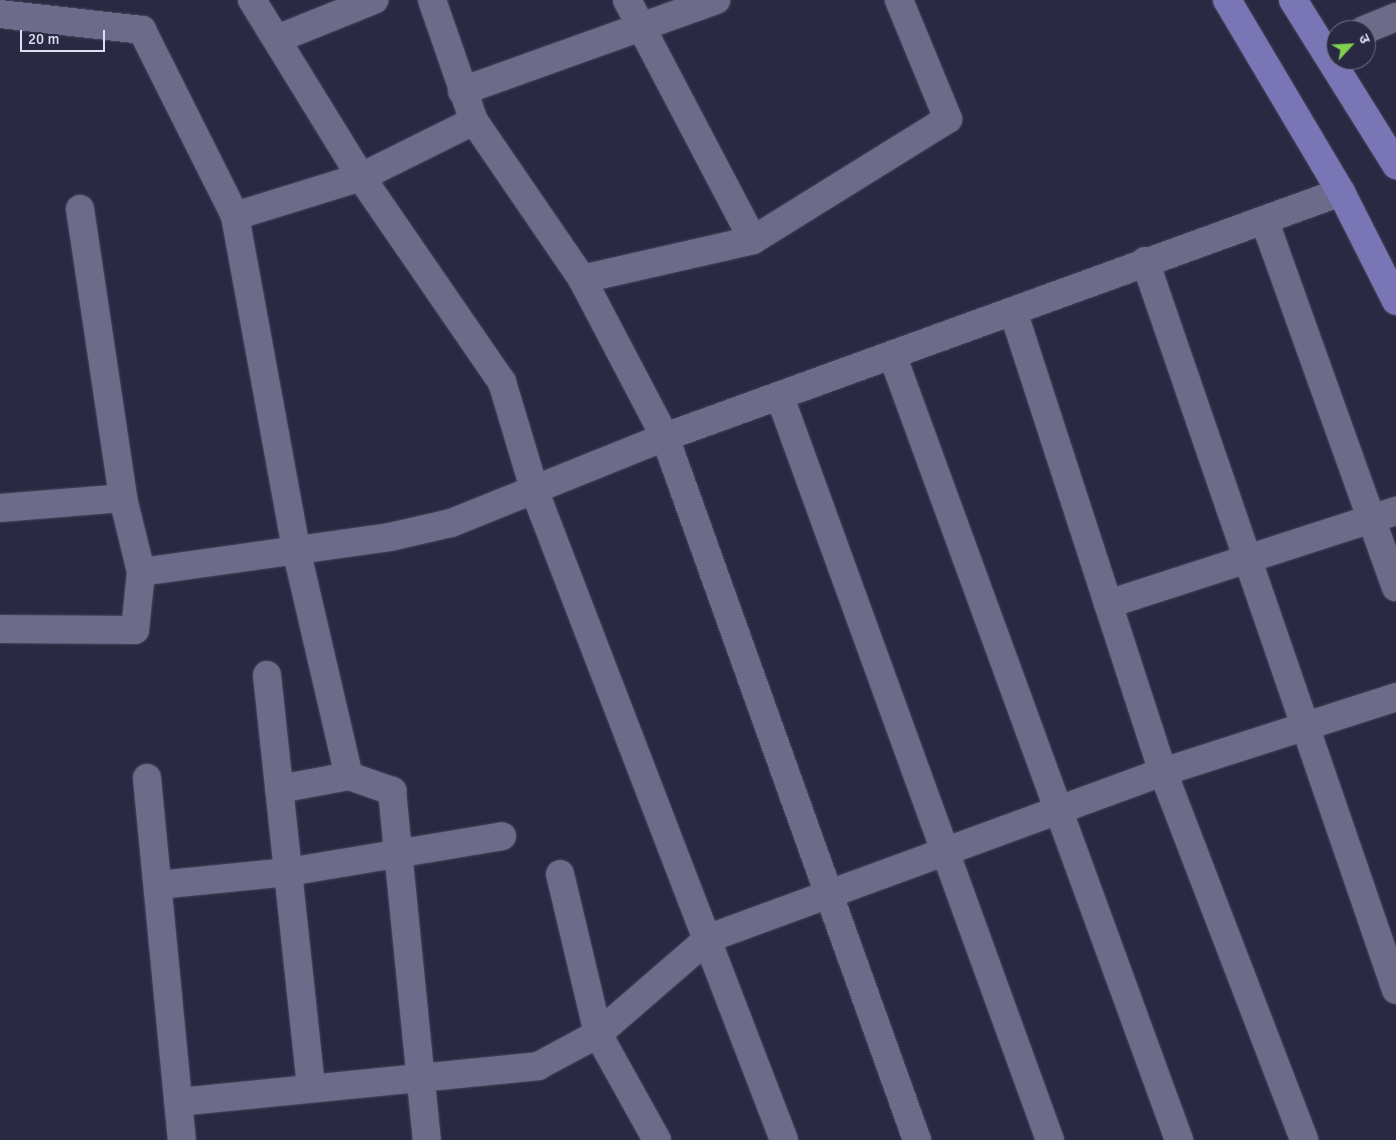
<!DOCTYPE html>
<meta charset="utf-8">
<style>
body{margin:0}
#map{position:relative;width:1396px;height:1140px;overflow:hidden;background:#2a2943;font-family:Signika,"Noto Sans Devanagari",sans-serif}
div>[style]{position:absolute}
.roads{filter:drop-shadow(0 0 1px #48465c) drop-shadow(0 0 1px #48465c)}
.minor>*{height:28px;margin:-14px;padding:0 14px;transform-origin:14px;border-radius:14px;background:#6c6c8a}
.major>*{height:28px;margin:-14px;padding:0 14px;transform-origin:14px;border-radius:14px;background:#7a76b5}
span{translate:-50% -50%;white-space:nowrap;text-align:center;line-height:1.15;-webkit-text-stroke:4px #2a2943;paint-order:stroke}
.north{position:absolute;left:1326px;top:20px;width:50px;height:50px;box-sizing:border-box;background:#2a2943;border:1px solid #727188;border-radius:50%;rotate:65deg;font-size:14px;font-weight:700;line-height:20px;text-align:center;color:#dedef0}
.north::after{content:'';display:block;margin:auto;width:18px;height:22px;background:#81d050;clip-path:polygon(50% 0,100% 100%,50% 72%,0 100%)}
.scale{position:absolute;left:20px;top:30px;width:85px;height:22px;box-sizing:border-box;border:2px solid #dedef0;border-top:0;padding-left:6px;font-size:15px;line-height:18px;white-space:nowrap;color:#dedef0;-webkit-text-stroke:4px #2a2943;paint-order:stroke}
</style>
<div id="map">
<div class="roads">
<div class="minor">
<i style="left:252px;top:0;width:208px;rotate:58.4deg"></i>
<i style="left:361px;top:177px;width:249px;rotate:55.5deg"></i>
<i style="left:502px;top:382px;width:115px;rotate:73.3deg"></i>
<i style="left:535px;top:492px;width:694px;rotate:68.98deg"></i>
<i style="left:432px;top:0;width:128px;rotate:70.9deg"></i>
<i style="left:474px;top:121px;width:191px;rotate:55.6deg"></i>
<i style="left:582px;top:279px;width:178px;rotate:62.3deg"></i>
<i style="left:665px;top:437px;width:747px;rotate:70.28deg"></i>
<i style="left:0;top:14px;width:143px;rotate:6.4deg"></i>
<i style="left:142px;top:30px;width:208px;rotate:63.4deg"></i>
<i style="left:235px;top:216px;width:339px;rotate:79.6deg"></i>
<i style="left:296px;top:549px;width:233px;rotate:76.9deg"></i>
<i style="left:349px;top:776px;width:71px;rotate:169.5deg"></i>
<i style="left:1364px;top:30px;width:35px;rotate:-22deg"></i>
<i style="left:277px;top:39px;width:105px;rotate:-21.9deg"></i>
<i style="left:462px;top:91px;width:270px;rotate:-19.7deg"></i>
<i style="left:80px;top:209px;width:292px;rotate:81.5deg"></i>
<i style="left:235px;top:216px;width:132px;rotate:-17.2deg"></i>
<i style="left:361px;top:177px;width:126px;rotate:-26.4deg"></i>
<i style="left:1265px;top:222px;width:388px;rotate:70.3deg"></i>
<i style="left:753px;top:240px;width:229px;rotate:-31.8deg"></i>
<i style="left:948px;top:119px;width:129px;rotate:-112.4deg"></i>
<i style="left:1145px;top:261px;width:771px;rotate:71deg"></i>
<i style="left:582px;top:279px;width:175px;rotate:-12.8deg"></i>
<i style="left:753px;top:240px;width:271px;rotate:-117.7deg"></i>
<i style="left:1014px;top:314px;width:482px;rotate:72deg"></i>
<i style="left:1163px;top:772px;width:394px;rotate:69deg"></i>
<i style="left:893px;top:357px;width:834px;rotate:69.93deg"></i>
<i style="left:780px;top:397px;width:791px;rotate:70.03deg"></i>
<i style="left:0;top:508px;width:123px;rotate:-4.6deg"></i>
<i style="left:123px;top:498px;width:76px;rotate:76.3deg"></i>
<i style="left:141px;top:572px;width:58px;rotate:95.9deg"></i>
<i style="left:135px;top:630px;width:135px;rotate:-179.6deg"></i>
<i style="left:141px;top:572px;width:251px;rotate:-8deg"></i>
<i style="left:390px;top:537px;width:63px;rotate:-12.9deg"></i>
<i style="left:451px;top:523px;width:231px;rotate:-21.9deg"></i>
<i style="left:665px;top:437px;width:719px;rotate:-19.92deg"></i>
<i style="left:1108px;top:604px;width:303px;rotate:-17.9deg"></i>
<i style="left:267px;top:675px;width:415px;rotate:83.9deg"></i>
<i style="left:349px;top:776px;width:46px;rotate:19.2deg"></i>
<i style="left:392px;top:791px;width:351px;rotate:84.3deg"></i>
<i style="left:147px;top:778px;width:364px;rotate:84.5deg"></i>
<i style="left:560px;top:874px;width:164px;rotate:76.6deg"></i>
<i style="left:598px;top:1034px;width:121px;rotate:60.9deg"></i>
<i style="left:158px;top:885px;width:131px;rotate:-5.7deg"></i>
<i style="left:288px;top:872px;width:217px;rotate:-9.5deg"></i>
<i style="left:179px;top:1102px;width:361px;rotate:-5.7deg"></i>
<i style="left:538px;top:1066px;width:68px;rotate:-28.1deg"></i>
<i style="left:598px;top:1034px;width:147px;rotate:-40.9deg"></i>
<i style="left:709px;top:938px;width:483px;rotate:-20.1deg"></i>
<i style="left:1163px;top:772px;width:245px;rotate:-17.8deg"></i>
</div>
<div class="major">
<i style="left:1227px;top:0;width:223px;rotate:59.3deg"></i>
<i style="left:1341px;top:192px;width:122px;rotate:63.2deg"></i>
<i style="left:1293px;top:0;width:195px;rotate:58deg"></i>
</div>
</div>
<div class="north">उ</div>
<div class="scale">20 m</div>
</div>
